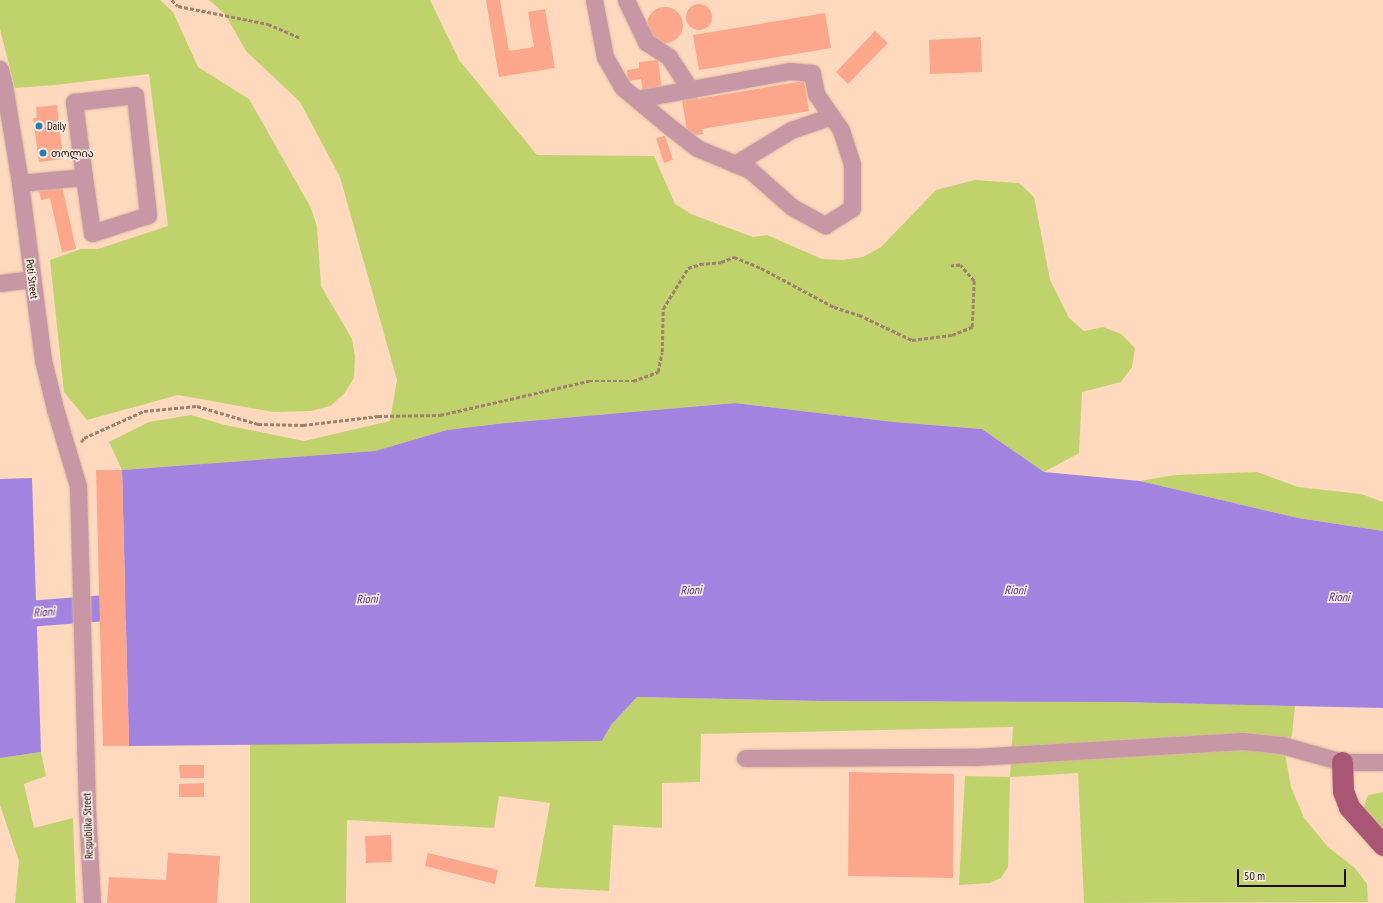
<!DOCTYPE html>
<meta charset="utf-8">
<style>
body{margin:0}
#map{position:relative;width:1383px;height:903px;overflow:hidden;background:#fed9be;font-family:"PT Sans Narrow","Noto Sans Georgian",sans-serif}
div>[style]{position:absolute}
.green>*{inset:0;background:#c0d26c}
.water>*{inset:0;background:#a284e0}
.river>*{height:26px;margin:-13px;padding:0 13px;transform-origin:13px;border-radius:13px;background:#a284e0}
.building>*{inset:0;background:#fca78c}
.round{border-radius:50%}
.path>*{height:2.5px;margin-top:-1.25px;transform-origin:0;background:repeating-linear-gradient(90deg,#9f816d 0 4px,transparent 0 6px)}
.roads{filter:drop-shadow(0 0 1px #dab8a0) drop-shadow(0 0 1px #dab8a0)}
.minor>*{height:17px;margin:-8.5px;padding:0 8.5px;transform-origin:8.5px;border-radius:8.5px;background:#c797a6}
.major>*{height:21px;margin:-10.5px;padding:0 10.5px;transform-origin:10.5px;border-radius:10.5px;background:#a95675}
.dots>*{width:11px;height:11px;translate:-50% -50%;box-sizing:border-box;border:2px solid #f8ece3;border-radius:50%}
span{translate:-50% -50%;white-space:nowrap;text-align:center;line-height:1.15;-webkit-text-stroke:3.5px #f8ece3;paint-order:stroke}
.poi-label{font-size:11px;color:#1f0a00}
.left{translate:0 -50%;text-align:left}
.street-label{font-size:11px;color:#1f0a00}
.water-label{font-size:12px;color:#572a95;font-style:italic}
.scale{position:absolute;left:1237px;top:869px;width:109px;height:18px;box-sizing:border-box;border:2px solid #1f0a00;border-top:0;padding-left:5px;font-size:12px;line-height:14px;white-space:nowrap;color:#1f0a00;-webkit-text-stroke:3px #f8ece3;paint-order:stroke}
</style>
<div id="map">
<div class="green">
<i style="clip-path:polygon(0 0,160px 0,173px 12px,198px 67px,249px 99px,311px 208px,317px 227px,321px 286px,352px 339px,355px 357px,354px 378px,344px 394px,330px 406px,311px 411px,273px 412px,178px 395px,87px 420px,64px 392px,50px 260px,81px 249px,98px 249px,168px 226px,149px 74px,55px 85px,15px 88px,0 29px)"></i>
<i style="clip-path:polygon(209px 0,430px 0,459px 60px,537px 155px,654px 156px,675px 204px,691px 214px,753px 237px,767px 235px,822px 259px,843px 260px,863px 257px,881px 247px,936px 190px,975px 180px,1019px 183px,1034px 197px,1050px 280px,1069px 318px,1084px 331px,1103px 327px,1121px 334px,1135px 348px,1132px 367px,1121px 382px,1082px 392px,1079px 453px,1044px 472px,982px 429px,894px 422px,735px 403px,505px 423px,447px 430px,375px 451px,122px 470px,109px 442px,149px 422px,191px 415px,225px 425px,304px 441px,390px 421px,397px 380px,340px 177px,300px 102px,246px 51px,225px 14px)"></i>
<i style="clip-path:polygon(1257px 472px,1298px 487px,1361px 494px,1383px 502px,1383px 531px,1298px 518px,1140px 481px,1175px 475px)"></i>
<i style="clip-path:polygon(637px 697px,822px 701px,1118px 702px,1295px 706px,1292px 735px,1285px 754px,1291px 787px,1304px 818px,1328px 847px,1355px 868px,1367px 884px,1368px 902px,1084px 903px,1078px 773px,1010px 777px,1008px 867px,1001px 878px,990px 883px,959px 885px,965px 776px,1010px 777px,1013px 727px,701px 734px,700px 782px,662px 783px,662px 828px,613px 825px,609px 891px,535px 887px,550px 803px,499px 796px,494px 828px,347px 820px,346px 903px,250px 903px,250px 744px,602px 741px,611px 725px)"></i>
<i style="clip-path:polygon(41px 752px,46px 776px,24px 784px,34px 828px,73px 818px,76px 903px,15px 903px,19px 861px,0 805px,0 758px)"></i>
<i style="clip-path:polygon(1383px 792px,1383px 835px,1367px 818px,1364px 806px,1368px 795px)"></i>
</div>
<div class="water">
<i style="clip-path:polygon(735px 403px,894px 422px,982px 429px,1044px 472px,1140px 481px,1298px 518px,1383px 531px,1383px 708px,1118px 702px,822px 701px,637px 697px,611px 725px,602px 741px,129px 746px,122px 470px,375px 451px,447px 430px,505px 423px)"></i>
<i style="clip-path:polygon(32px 478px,41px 752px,0 758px,0 479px)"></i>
</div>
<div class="river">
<i style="left:0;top:616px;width:134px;rotate:-4.3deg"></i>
</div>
<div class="building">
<i style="clip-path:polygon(486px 0,500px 0,509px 51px,534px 47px,528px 12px,545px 9px,555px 68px,499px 77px)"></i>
<i class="round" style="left:686px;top:4px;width:26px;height:26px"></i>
<i class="round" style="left:647px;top:7px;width:36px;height:36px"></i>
<i style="clip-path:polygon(825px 13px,831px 48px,699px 70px,693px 35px)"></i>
<i style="clip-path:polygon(875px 31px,888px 43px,848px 84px,836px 72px)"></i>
<i style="clip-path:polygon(981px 37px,982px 72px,930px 74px,929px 40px)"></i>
<i style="clip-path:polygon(658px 60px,662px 90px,643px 92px,641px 79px,628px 81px,627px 70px,639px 68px,639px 62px)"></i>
<i style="clip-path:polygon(804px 81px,809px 111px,702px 129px,703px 134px,688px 136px,681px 95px,696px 92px,697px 99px)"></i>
<i style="clip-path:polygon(57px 105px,63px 159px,39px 162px,33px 118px,37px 118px,36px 107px)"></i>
<i style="clip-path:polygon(665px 136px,673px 160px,664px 163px,656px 138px)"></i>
<i style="clip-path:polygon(62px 186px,76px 249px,62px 252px,50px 198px,41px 200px,39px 191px)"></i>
<i style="clip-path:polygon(96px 470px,122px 470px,129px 746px,103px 746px)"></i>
<i style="clip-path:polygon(179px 765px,204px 765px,204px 778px,180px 778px)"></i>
<i style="clip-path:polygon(849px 772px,954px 774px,953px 878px,848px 876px)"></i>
<i style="clip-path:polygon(204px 783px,204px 797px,179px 797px,179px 784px)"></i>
<i style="clip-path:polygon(391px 835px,392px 862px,366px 863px,365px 836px)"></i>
<i style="clip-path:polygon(168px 853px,220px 856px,217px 903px,107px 903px,109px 877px,166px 880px)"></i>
<i style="clip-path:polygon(428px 853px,498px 870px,495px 884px,425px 866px)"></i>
</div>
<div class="path">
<i style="left:172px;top:0;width:8px;rotate:45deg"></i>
<i style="left:178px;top:6px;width:92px;rotate:11.3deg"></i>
<i style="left:268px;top:24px;width:34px;rotate:23deg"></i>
<i style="left:81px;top:442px;width:5px;rotate:-53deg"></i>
<i style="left:84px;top:438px;width:66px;rotate:-24.2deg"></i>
<i style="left:144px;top:411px;width:53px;rotate:-5.4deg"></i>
<i style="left:197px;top:406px;width:64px;rotate:16.4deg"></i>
<i style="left:258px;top:424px;width:45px;rotate:1.3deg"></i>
<i style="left:303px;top:425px;width:76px;rotate:-6.8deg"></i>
<i style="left:378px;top:416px;width:62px;rotate:-0.9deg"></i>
<i style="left:440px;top:415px;width:153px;rotate:-12.9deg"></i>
<i style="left:589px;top:381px;width:44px"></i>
<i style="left:633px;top:381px;width:27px;rotate:-20deg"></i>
<i style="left:658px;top:372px;width:20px;rotate:-79deg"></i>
<i style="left:662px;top:352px;width:43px;rotate:-88.7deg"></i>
<i style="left:663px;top:309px;width:48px;rotate:-58.6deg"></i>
<i style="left:688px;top:268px;width:13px;rotate:-18deg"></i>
<i style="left:700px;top:264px;width:21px;rotate:-5deg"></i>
<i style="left:721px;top:262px;width:14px;rotate:-21deg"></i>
<i style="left:734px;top:257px;width:29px;rotate:22deg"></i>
<i style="left:761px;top:268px;width:83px;rotate:28.1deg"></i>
<i style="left:834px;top:307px;width:26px;rotate:18deg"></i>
<i style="left:859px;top:315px;width:59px;rotate:25.3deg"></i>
<i style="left:912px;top:340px;width:40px;rotate:-7.1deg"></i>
<i style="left:952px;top:335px;width:22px;rotate:-22deg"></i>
<i style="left:972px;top:327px;width:46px;rotate:-87.5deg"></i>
<i style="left:974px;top:281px;width:21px;rotate:-131deg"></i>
<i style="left:960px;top:265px;width:9px;rotate:174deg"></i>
</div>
<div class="roads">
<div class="minor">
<i style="left:594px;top:0;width:58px;rotate:79.1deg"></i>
<i style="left:605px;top:57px;width:34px;rotate:60deg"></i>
<i style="left:622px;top:87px;width:56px;rotate:39.9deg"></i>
<i style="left:665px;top:123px;width:41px;rotate:38deg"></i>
<i style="left:697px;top:148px;width:57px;rotate:22.5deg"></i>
<i style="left:750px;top:170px;width:56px;rotate:41.4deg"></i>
<i style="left:792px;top:207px;width:38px;rotate:29deg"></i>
<i style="left:825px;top:225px;width:32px;rotate:-32deg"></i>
<i style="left:852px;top:208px;width:44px;rotate:-90deg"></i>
<i style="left:852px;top:164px;width:36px;rotate:-108deg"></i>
<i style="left:841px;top:130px;width:44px;rotate:-124.8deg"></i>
<i style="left:816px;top:94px;width:21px;rotate:-101deg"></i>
<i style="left:812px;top:73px;width:22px;rotate:-175deg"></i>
<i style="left:790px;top:71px;width:156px;rotate:169.6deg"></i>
<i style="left:626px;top:0;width:47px;rotate:64.5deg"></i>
<i style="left:646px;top:42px;width:27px;rotate:33deg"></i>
<i style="left:669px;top:57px;width:38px;rotate:57deg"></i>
<i style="left:0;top:69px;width:16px;rotate:76deg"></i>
<i style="left:4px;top:85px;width:99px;rotate:80.7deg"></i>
<i style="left:20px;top:183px;width:178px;rotate:82.6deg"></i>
<i style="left:43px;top:360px;width:50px;rotate:76.2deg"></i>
<i style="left:55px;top:409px;width:80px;rotate:73.4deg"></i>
<i style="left:78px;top:486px;width:324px;rotate:88.4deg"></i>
<i style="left:87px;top:810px;width:93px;rotate:86.9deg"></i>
<i style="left:735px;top:164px;width:66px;rotate:-31.3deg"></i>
<i style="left:791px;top:130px;width:43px;rotate:-18.9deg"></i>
<i style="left:20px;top:183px;width:64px;rotate:-5.4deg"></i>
<i style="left:84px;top:177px;width:76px;rotate:-97.6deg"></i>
<i style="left:74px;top:102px;width:61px;rotate:-6.5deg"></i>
<i style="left:135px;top:95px;width:121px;rotate:83.8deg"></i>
<i style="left:148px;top:215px;width:59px;rotate:162.2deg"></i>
<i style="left:92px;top:233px;width:57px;rotate:-98.1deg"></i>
<i style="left:0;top:283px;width:32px;rotate:-7deg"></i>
<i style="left:745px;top:758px;width:229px;rotate:-0.3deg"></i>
<i style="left:974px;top:757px;width:269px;rotate:-3.4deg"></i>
<i style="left:1243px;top:741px;width:39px;rotate:6deg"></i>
<i style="left:1282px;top:745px;width:62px;rotate:15.8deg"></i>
<i style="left:1342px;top:762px;width:41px"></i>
</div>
<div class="major">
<i style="left:1342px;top:762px;width:29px;rotate:88deg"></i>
<i style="left:1343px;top:791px;width:17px;rotate:69deg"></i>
<i style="left:1349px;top:807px;width:51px;rotate:48.2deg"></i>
</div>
</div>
<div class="dots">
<i style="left:39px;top:126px;background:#2a7faf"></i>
<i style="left:43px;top:153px;background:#2a7faf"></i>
</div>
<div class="poi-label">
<span class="left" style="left:47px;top:126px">Daily</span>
<span class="left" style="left:51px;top:153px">თოლია</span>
</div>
<div class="street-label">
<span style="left:32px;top:279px;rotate:83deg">Poti Street</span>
<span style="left:88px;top:826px;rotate:-92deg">Respublika Street</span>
</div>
<div class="water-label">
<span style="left:691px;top:590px;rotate:-2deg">Rioni</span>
<span style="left:1015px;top:590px;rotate:1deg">Rioni</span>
<span style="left:1339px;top:597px;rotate:1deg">Rioni</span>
<span style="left:367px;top:599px;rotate:-2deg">Rioni</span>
<span style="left:44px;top:612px;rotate:-4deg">Rioni</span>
</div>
<div class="scale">50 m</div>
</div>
